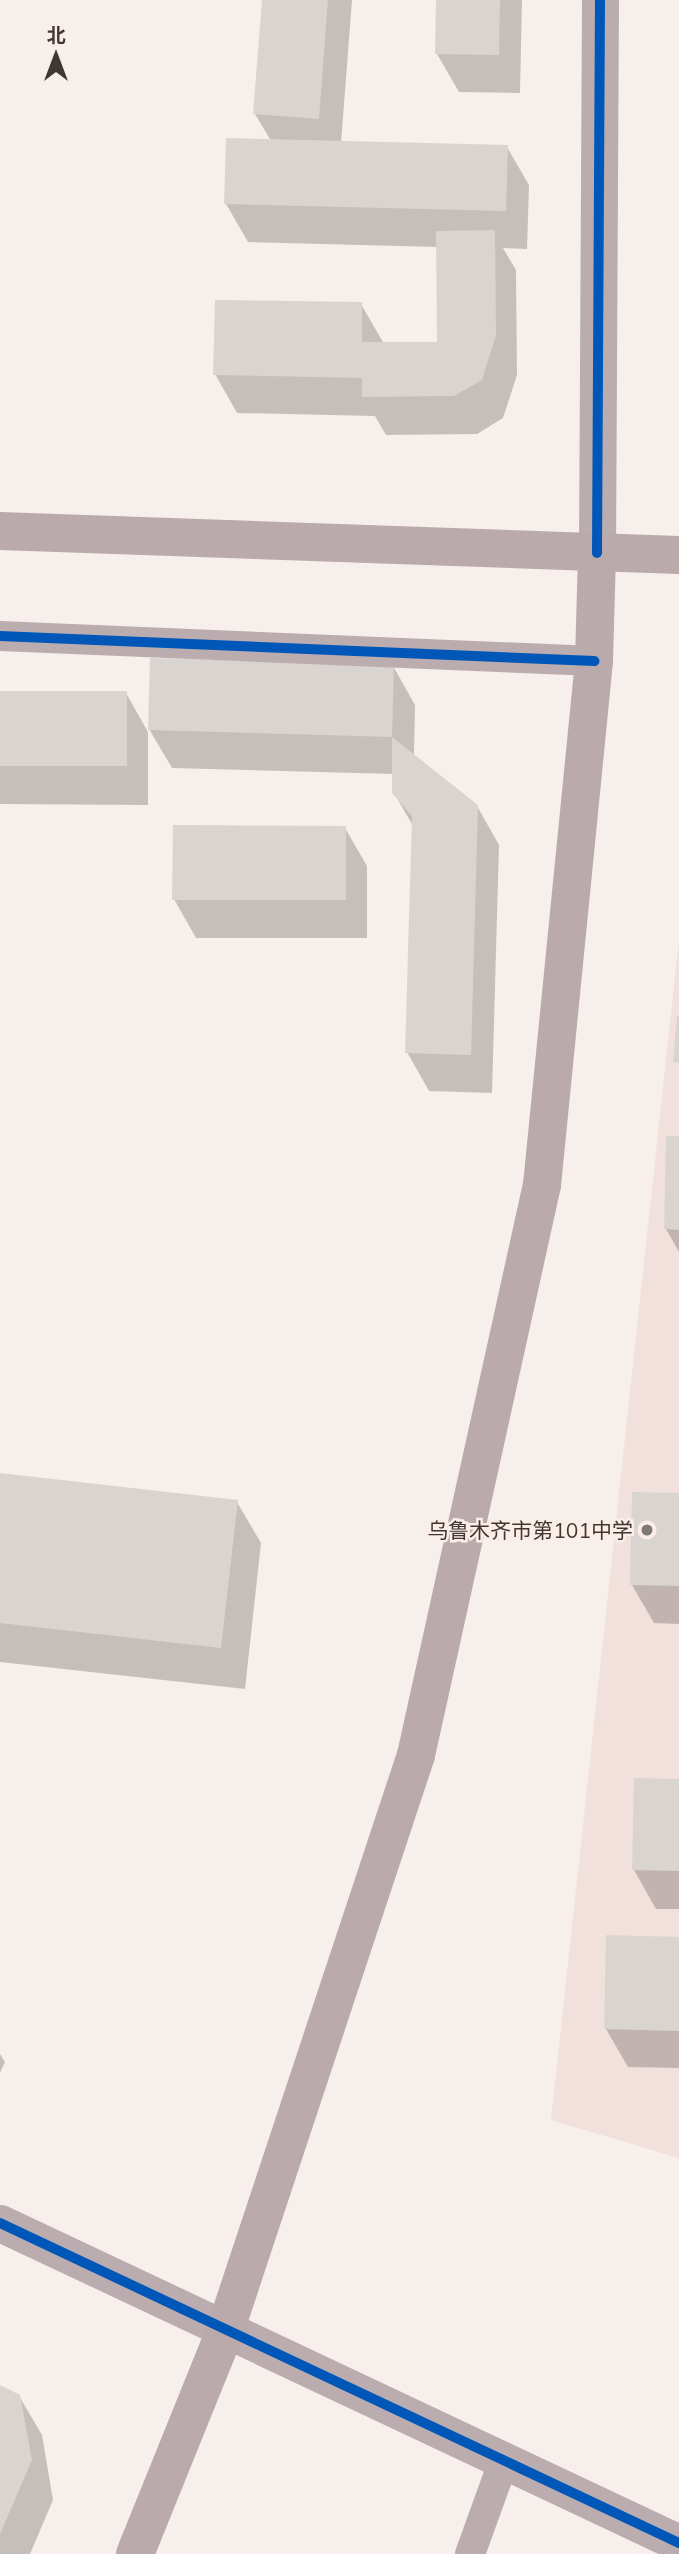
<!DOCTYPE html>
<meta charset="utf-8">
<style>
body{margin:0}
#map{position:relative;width:679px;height:2554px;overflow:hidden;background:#f7efec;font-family:Mulish,"Noto Sans SC",sans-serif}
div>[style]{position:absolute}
.education>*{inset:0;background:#f2e0dc}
.shadow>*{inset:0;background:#0003}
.building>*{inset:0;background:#dad4d1}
.minor>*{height:30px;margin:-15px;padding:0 15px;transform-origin:15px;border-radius:15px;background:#bbacaf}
.tertiary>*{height:37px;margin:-18.5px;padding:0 18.5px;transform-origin:18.5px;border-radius:18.5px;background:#bbacaf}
.secondary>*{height:38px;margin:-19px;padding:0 19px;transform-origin:19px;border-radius:19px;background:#baaaac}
.cycleway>*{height:10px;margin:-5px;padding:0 5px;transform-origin:5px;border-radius:5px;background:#0057b8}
.dots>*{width:19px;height:19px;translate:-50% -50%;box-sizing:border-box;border:4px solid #fcede7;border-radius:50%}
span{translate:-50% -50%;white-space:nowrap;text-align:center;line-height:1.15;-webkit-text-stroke:5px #fcede7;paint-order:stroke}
.poi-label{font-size:21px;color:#3e3835}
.right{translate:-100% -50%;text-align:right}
.north{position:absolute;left:21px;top:21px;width:70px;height:70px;-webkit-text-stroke:5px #fcede7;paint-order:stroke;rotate:0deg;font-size:19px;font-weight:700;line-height:28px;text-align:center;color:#3e3835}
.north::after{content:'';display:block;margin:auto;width:24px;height:32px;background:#3e3835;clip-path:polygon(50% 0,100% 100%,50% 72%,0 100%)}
</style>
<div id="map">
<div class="education">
<i style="clip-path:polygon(679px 940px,679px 2158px,551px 2120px)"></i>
</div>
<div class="shadow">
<i style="clip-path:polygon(264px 0,352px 0,341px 143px,507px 147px,529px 185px,527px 249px,503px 248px,516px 270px,517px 375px,503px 418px,477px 434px,386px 435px,375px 416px,237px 413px,215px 374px,361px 304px,384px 344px,438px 343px,438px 247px,248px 242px,226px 204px,271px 141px,255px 114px)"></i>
<i style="clip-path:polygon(437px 0,522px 0,520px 93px,459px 92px,437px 54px)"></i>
<i style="clip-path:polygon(393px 666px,415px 705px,414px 756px,477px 806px,499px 845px,492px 1093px,429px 1091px,407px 1052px,413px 826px,394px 793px,394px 774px,172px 768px,149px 729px)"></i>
<i style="clip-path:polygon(0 693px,126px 693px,148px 732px,148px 805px,0 804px)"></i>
<i style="clip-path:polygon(345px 828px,367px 866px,367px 938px,196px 938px,174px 899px)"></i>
<i style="clip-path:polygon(679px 1138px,679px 1252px,666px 1229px)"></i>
<i style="clip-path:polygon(0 1474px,237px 1502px,261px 1543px,245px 1689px,0 1662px)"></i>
<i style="clip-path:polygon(679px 1494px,679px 1624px,654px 1623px,632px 1585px)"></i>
<i style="clip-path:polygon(679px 1780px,679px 1909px,656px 1909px,634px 1870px)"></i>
<i style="clip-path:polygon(679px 1939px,679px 2068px,628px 2067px,606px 2029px)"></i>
<i style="clip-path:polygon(0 2054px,5px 2062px,0 2073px)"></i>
<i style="clip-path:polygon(0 2387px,19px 2396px,42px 2435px,53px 2500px,30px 2554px,0 2554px)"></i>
</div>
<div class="building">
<i style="clip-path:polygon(262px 0,328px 0,319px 119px,253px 114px)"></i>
<i style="clip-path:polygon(436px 0,500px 0,499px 55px,435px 54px)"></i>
<i style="clip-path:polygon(226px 138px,508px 145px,506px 211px,224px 204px)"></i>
<i style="clip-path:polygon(495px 230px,496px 335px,482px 380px,454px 396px,362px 397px,362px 378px,213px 375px,215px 300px,362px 302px,362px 342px,437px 342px,436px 231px)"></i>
<i style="clip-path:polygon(150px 658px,394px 665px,392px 737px,148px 730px)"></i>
<i style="clip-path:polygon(0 691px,127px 691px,127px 766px,0 766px)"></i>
<i style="clip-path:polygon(392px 737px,478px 805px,471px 1055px,405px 1053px,412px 816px,392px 793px)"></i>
<i style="clip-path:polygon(173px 825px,346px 826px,346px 900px,172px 900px)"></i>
<i style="clip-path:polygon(677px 1016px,679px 1016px,679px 1063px,673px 1062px)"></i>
<i style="clip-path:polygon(666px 1136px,679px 1136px,679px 1230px,664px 1229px)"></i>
<i style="clip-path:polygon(0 1473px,238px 1500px,221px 1648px,0 1623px)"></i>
<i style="clip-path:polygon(632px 1492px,679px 1493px,679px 1586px,630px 1585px)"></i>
<i style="clip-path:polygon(634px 1778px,679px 1779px,679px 1871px,632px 1870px)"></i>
<i style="clip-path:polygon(606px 1935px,679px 1937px,679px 2031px,604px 2029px)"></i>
<i style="clip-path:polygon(0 2385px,20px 2395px,32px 2460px,0 2534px)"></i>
</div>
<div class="minor">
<i style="left:0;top:636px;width:595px;rotate:2.41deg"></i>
<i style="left:470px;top:2554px;width:100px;rotate:-70.1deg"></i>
</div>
<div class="tertiary">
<i style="left:597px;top:553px;width:553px;rotate:-89.69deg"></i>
<i style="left:0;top:2223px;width:751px;rotate:25.23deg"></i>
</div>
<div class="secondary">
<i style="left:0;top:531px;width:679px;rotate:2.02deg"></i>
<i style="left:135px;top:2554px;width:237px;rotate:-68deg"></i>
<i style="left:224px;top:2334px;width:610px;rotate:-71.65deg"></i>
<i style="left:416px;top:1755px;width:584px;rotate:-77.54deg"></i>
<i style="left:542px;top:1185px;width:527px;rotate:-84.33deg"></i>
<i style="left:594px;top:661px;width:108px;rotate:-88.4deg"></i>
</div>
<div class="cycleway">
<i style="left:597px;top:553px;width:553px;rotate:-89.69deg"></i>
<i style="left:0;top:636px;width:595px;rotate:2.41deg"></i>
<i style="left:0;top:2223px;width:751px;rotate:25.23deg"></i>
</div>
<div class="dots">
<i style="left:647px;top:1530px;background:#7f7875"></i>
</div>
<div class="poi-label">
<span class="right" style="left:633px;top:1530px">乌鲁木齐市第101中学</span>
</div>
<div class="north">北</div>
</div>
